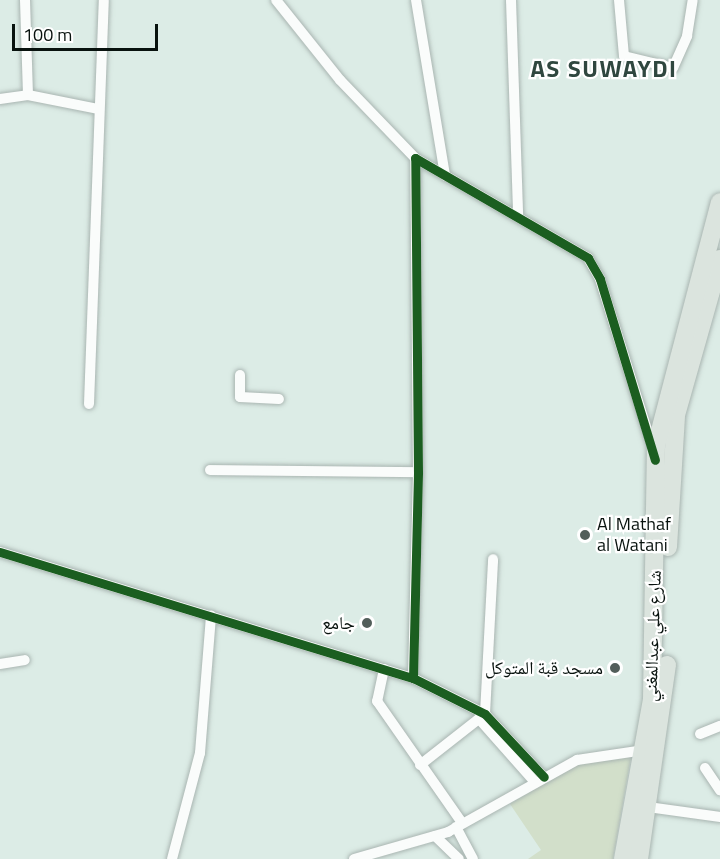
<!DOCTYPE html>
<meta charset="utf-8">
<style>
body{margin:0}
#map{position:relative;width:720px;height:859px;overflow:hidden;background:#dcece6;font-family:"Titillium Web","Noto Naskh Arabic",sans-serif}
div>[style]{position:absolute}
.green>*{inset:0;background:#d2dfca}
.roads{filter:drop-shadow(0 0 2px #a9b5b1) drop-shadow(0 0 2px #a9b5b1)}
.street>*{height:10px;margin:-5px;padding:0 5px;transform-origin:5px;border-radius:5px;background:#fafcfb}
.primary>*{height:18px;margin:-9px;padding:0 9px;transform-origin:9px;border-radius:9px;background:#dbe4de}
.cycleway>*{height:9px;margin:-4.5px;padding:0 4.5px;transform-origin:4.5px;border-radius:4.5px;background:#1b5e20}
.dots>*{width:16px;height:16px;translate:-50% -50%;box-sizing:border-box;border:3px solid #fff;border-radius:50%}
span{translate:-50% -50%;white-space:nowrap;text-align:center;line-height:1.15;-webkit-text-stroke:4.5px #fff;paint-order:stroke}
.poi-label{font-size:18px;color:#08120e}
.left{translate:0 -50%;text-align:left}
.right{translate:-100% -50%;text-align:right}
.street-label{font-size:18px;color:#08120e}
.district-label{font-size:24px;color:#2f473f;font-weight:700;letter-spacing:1.5px}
.scale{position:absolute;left:12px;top:24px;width:146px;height:27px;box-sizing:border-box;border:3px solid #08120e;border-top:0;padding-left:8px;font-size:18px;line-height:21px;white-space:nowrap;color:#08120e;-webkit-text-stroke:4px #fff;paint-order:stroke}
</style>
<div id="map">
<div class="green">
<i style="clip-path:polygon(604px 756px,631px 757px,613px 859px,528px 859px,541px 850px,510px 804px,576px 764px)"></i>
</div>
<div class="roads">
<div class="street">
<i style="left:25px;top:0;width:95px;rotate:88.2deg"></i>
<i style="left:276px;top:0;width:102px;rotate:51.3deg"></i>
<i style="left:340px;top:80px;width:108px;rotate:46.1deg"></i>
<i style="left:416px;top:0;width:178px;rotate:80.6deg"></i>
<i style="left:511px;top:0;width:215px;rotate:88.1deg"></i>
<i style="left:619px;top:0;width:56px;rotate:84.9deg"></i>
<i style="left:624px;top:56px;width:50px;rotate:13.8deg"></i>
<i style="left:673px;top:68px;width:35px;rotate:-66deg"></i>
<i style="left:687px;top:36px;width:36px;rotate:-81deg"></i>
<i style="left:0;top:99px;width:28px;rotate:-8deg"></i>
<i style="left:28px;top:95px;width:71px;rotate:11.3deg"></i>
<i style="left:240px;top:375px;width:22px;rotate:90deg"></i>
<i style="left:240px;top:397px;width:39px;rotate:3deg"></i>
<i style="left:89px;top:404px;width:404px;rotate:-87.9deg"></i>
<i style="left:210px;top:470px;width:208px;rotate:0.6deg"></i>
<i style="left:0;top:552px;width:432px;rotate:17deg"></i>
<i style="left:413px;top:678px;width:80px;rotate:26.6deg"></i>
<i style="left:485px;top:714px;width:86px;rotate:46.9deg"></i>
<i style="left:0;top:664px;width:25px;rotate:-9deg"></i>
<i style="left:384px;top:669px;width:33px;rotate:102deg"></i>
<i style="left:377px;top:701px;width:149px;rotate:55.1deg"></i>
<i style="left:413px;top:678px;width:206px;rotate:-88.6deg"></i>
<i style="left:418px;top:472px;width:314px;rotate:-90.5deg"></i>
<i style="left:415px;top:158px;width:200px;rotate:30deg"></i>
<i style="left:588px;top:258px;width:24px;rotate:60deg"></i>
<i style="left:600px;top:279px;width:175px;rotate:72.7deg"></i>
<i style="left:479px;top:719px;width:84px;rotate:48.4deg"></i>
<i style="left:700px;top:734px;width:22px;rotate:-22deg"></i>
<i style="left:420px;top:765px;width:83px;rotate:-38.1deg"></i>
<i style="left:485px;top:714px;width:155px;rotate:-87deg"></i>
<i style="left:705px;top:768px;width:27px;rotate:56deg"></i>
<i style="left:648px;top:807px;width:73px;rotate:7.9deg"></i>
<i style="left:456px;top:827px;width:36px;rotate:62deg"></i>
<i style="left:435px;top:836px;width:33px;rotate:44deg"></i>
<i style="left:172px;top:859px;width:110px;rotate:-75.2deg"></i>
<i style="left:200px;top:753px;width:138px;rotate:-85.4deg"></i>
<i style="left:354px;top:859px;width:98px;rotate:-16deg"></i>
<i style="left:448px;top:832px;width:148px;rotate:-29.2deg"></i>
<i style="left:577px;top:760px;width:68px;rotate:-8.5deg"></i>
</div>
<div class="primary">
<i style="left:668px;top:547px;width:132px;rotate:-86.5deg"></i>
<i style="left:676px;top:415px;width:162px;rotate:-74.2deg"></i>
<i style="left:623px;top:859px;width:163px;rotate:-79.7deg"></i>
<i style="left:652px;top:699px;width:253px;rotate:-89.1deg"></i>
<i style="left:656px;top:446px;width:252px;rotate:-75.3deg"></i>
<i style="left:639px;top:859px;width:196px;rotate:-81.8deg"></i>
</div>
</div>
<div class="cycleway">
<i style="left:0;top:552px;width:432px;rotate:17deg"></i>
<i style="left:413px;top:678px;width:80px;rotate:26.6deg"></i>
<i style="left:485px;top:714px;width:86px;rotate:46.9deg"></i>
<i style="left:413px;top:678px;width:206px;rotate:-88.6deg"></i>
<i style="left:418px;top:472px;width:314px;rotate:-90.5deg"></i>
<i style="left:415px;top:158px;width:200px;rotate:30deg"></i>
<i style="left:588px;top:258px;width:24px;rotate:60deg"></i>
<i style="left:600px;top:279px;width:189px;rotate:73.1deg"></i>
</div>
<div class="dots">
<i style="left:585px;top:535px;background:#525e5a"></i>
<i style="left:367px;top:623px;background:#525e5a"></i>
<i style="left:615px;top:668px;background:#525e5a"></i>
</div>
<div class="poi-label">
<span class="left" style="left:597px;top:535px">Al Mathaf<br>al Watani</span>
<span class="right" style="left:355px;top:623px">جامع</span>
<span class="right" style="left:603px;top:668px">مسجد قبة المتوكل</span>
</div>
<div class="street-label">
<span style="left:653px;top:636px;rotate:-88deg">شارع علي عبدالمغني</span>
</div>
<div class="district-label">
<span style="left:604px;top:69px">AS SUWAYDI</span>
</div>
<div class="scale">100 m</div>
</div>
